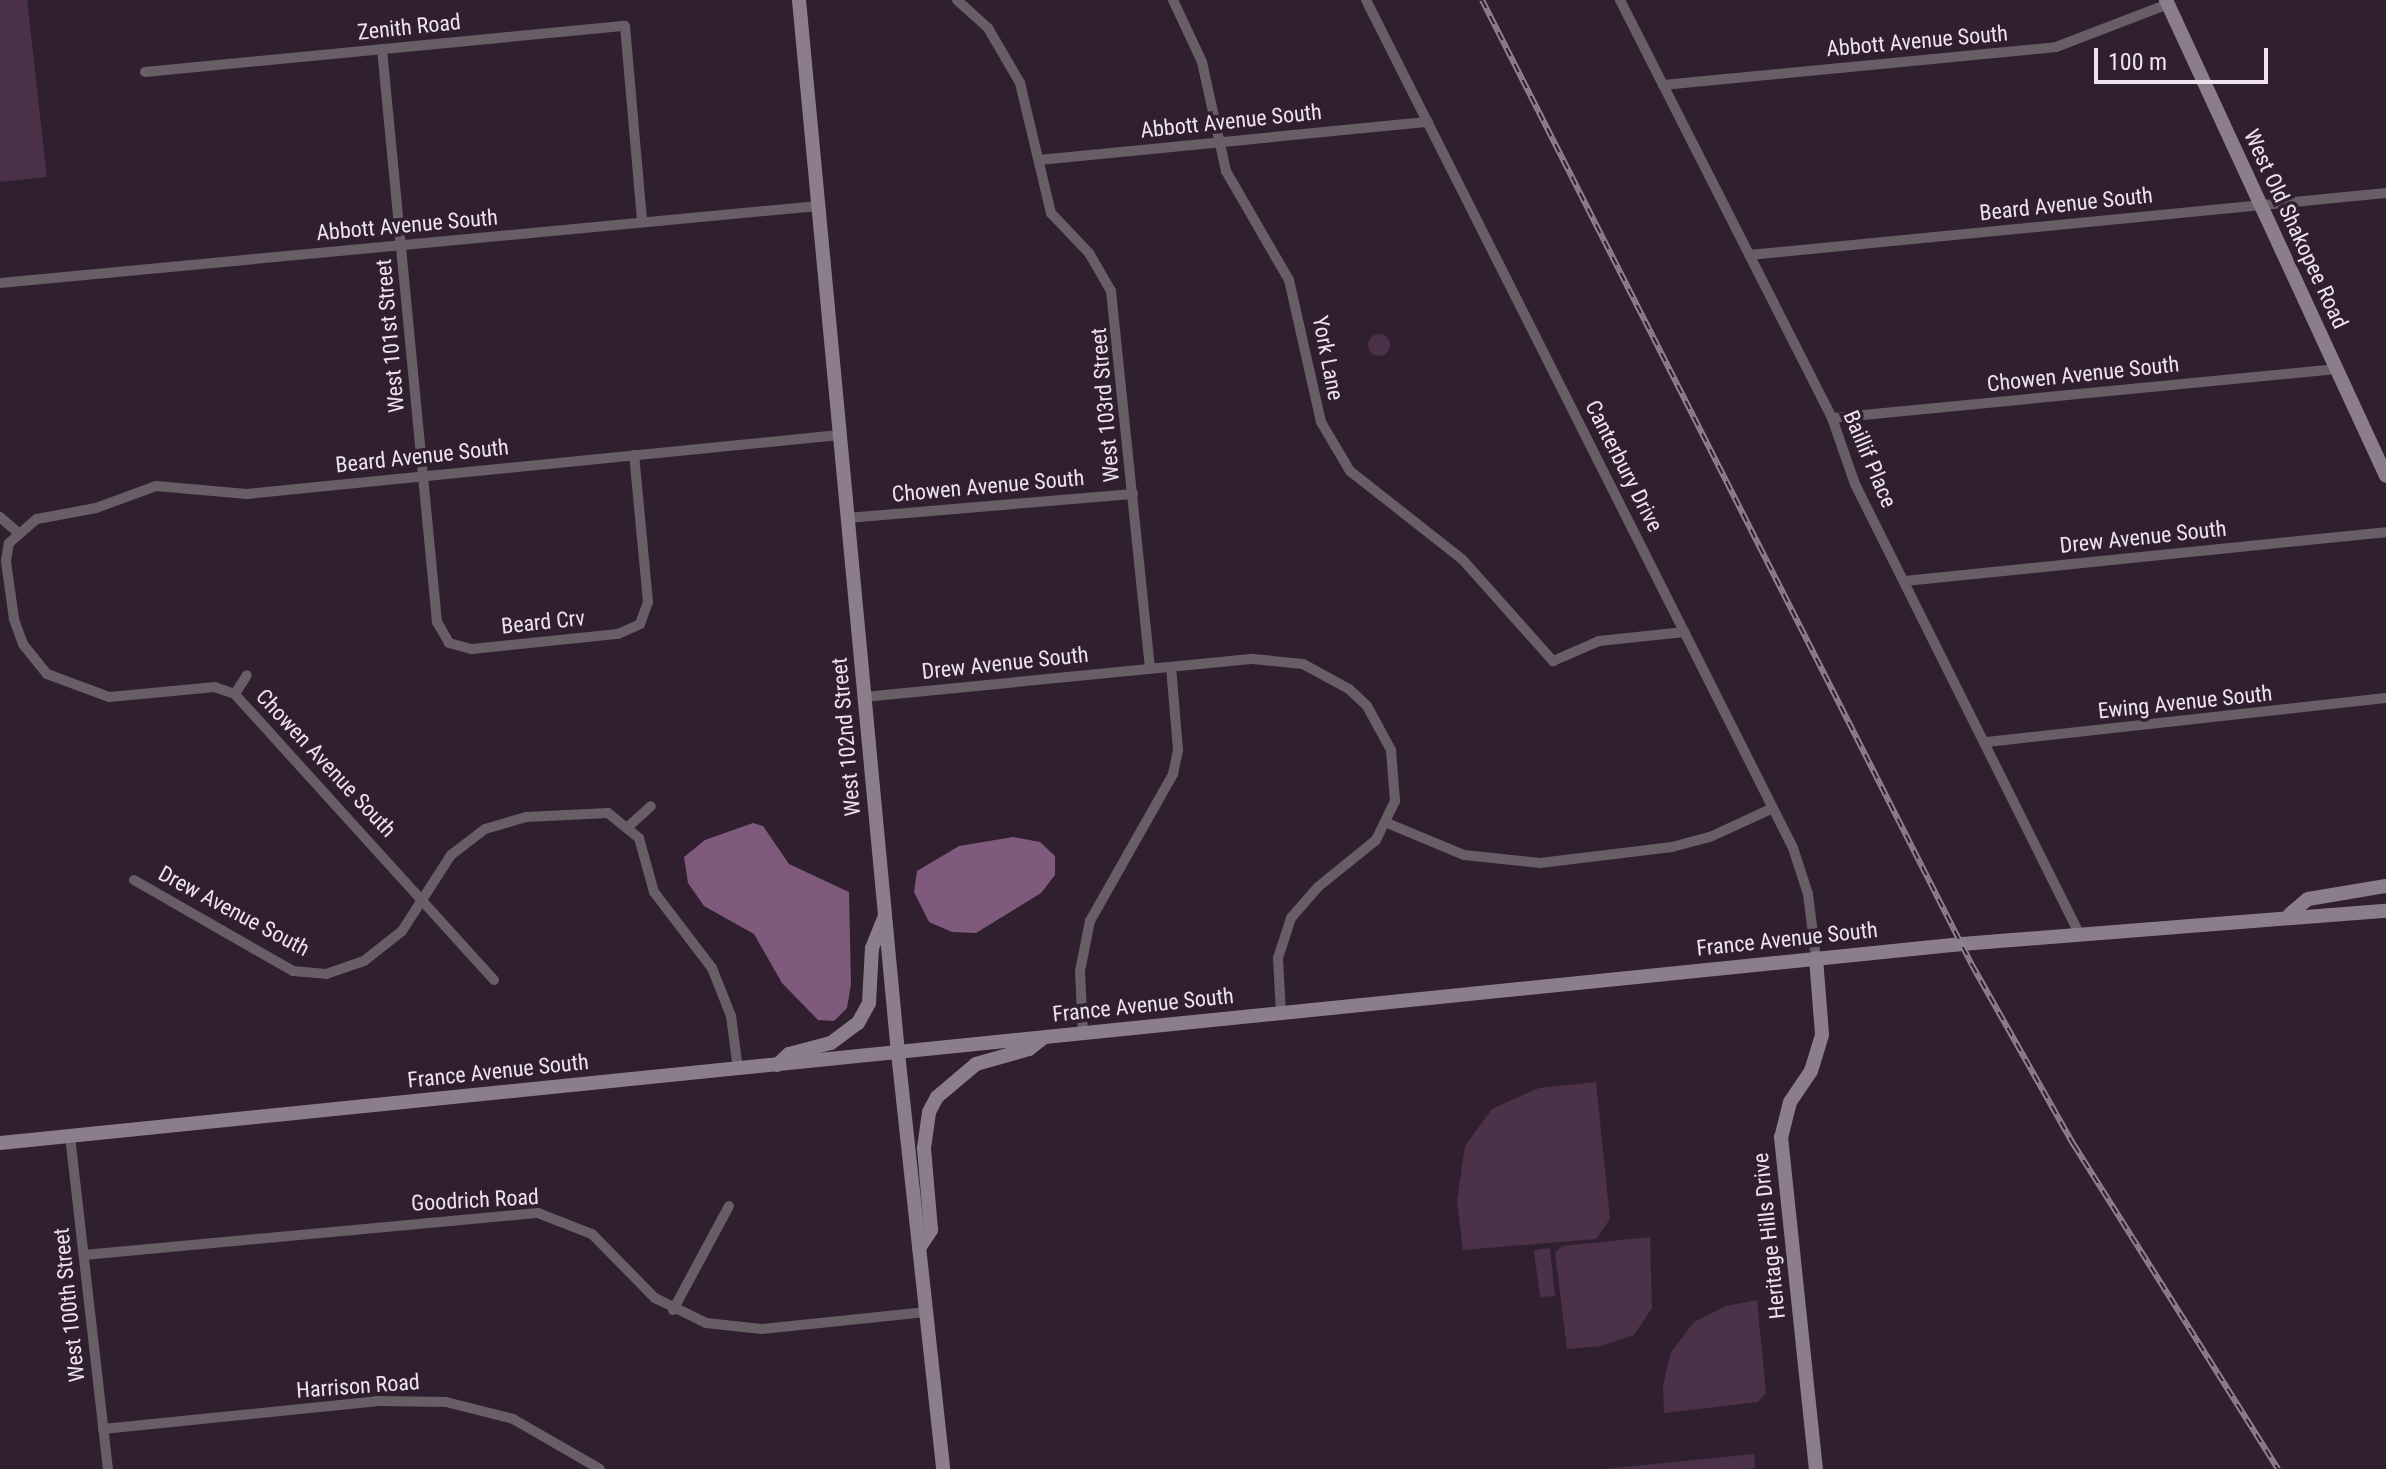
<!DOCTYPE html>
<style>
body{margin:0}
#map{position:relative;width:2386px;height:1469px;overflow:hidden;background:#301f2f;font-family:"Roboto Condensed",sans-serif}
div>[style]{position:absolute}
.green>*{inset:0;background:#4b3249}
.round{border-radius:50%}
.water>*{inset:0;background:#7f5a7d}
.street>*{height:10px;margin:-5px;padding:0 5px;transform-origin:5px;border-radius:5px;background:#675e66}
.secondary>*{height:14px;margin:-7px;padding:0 7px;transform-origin:7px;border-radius:7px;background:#8b7e8a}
.rail>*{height:6px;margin-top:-3px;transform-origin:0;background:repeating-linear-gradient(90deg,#301f2f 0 9px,#8f818e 0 18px);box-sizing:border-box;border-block:2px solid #8f818e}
span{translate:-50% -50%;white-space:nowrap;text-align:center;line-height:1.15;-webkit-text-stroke:7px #301f2f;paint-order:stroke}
.street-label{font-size:22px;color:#eee3ed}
.scale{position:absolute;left:2094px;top:48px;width:174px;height:36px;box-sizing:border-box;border:4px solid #eee3ed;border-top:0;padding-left:10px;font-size:24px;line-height:28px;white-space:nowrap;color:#eee3ed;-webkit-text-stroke:6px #301f2f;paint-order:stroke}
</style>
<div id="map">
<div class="green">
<i style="clip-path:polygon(0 0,27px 0,47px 177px,0 182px)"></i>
<i class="round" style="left:1368px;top:334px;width:22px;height:22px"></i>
<i style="clip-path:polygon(1596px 1082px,1610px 1219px,1596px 1239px,1463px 1250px,1457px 1201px,1465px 1146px,1492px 1109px,1539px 1088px)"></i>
<i style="clip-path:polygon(1650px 1237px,1652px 1308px,1634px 1335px,1601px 1346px,1567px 1349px,1555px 1253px,1562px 1246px)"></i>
<i style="clip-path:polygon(1550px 1248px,1555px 1296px,1540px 1297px,1534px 1250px)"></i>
<i style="clip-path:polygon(1757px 1300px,1766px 1393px,1758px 1402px,1664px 1413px,1663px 1385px,1671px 1352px,1694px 1322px,1726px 1306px)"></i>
<i style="clip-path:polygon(1754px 1454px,1755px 1468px,1747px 1469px,1604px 1469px)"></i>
</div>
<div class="water">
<i style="clip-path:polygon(753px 823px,763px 826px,789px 864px,849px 892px,851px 984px,847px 1008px,834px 1021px,818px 1020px,782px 983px,754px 934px,704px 906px,688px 883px,684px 857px,705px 840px)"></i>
<i style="clip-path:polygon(1013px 837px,1040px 842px,1055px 856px,1055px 875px,1041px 893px,976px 933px,952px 932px,929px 922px,914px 892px,917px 871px,959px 846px)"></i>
</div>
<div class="street">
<i style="left:957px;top:0;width:42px;rotate:42.1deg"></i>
<i style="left:988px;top:28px;width:64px;rotate:59.8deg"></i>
<i style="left:1020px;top:83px;width:134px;rotate:76.6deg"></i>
<i style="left:1051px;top:213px;width:55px;rotate:46.5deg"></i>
<i style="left:1089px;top:253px;width:44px;rotate:59.9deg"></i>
<i style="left:1111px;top:291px;width:380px;rotate:84.1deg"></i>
<i style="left:1173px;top:0;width:68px;rotate:64.9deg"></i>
<i style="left:1202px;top:62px;width:112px;rotate:77.6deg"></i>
<i style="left:1226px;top:171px;width:126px;rotate:60deg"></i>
<i style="left:1289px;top:280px;width:146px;rotate:77.3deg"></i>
<i style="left:1321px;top:422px;width:57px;rotate:59.4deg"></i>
<i style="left:1350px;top:471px;width:142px;rotate:38.2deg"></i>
<i style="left:1462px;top:559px;width:137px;rotate:48.3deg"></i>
<i style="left:1553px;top:661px;width:50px;rotate:-23.5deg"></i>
<i style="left:1599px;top:641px;width:86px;rotate:-6deg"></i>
<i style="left:1366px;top:0;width:949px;rotate:63.27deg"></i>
<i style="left:1793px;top:848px;width:48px;rotate:71.9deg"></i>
<i style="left:1808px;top:894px;width:64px;rotate:82.9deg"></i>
<i style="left:1620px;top:0;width:469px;rotate:63.1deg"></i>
<i style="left:1832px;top:418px;width:70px;rotate:70.8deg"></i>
<i style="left:1855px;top:484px;width:504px;rotate:63.49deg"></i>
<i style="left:382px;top:49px;width:576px;rotate:84.52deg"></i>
<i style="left:437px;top:622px;width:24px;rotate:60deg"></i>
<i style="left:449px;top:643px;width:24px;rotate:15deg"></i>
<i style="left:472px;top:649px;width:147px;rotate:-5.9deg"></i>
<i style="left:618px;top:634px;width:24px;rotate:-24deg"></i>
<i style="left:640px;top:624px;width:23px;rotate:-70deg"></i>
<i style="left:648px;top:602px;width:148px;rotate:-95.4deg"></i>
<i style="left:145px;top:72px;width:482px;rotate:-5.5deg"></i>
<i style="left:625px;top:26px;width:197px;rotate:85deg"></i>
<i style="left:1663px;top:85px;width:395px;rotate:-5.5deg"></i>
<i style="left:2056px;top:47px;width:120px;rotate:-21deg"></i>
<i style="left:1039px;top:160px;width:391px;rotate:-5.6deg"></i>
<i style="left:1749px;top:255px;width:640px;rotate:-5.56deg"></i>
<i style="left:0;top:283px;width:822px;rotate:-5.38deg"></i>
<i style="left:1832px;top:418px;width:507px;rotate:-5.54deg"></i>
<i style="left:0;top:517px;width:23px;rotate:41deg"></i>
<i style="left:847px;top:518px;width:287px;rotate:-4.8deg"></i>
<i style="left:1905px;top:581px;width:483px;rotate:-5.8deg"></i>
<i style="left:235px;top:694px;width:22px;rotate:-58deg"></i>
<i style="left:864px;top:697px;width:391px;rotate:-5.6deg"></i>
<i style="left:1253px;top:659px;width:50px;rotate:5.7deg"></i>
<i style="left:1303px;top:664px;width:52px;rotate:28.5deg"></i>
<i style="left:1349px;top:689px;width:25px;rotate:43deg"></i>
<i style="left:1367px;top:706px;width:50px;rotate:61.4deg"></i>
<i style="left:1391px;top:750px;width:51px;rotate:85.5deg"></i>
<i style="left:1395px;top:801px;width:43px;rotate:116deg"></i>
<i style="left:1376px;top:840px;width:75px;rotate:141deg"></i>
<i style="left:1318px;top:887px;width:41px;rotate:131.1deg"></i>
<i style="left:1291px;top:918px;width:42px;rotate:108deg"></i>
<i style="left:1278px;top:958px;width:56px;rotate:86.9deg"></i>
<i style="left:1987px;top:742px;width:401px;rotate:-6.3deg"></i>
<i style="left:1387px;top:823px;width:83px;rotate:22.6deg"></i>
<i style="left:1464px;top:855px;width:76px;rotate:6deg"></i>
<i style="left:1540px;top:863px;width:133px;rotate:-6.9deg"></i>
<i style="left:1672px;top:847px;width:39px;rotate:-15deg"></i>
<i style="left:1710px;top:837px;width:69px;rotate:-24.7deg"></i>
<i style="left:630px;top:825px;width:28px;rotate:-42deg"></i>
<i style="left:134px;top:880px;width:183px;rotate:29.8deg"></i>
<i style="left:293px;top:971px;width:33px;rotate:5deg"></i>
<i style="left:326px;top:974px;width:40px;rotate:-18.9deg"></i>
<i style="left:364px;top:961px;width:48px;rotate:-38.3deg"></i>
<i style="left:402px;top:931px;width:90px;rotate:-57.2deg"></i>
<i style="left:451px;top:855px;width:43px;rotate:-37.4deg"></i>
<i style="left:485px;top:829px;width:43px;rotate:-16.3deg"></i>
<i style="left:526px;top:817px;width:82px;rotate:-2.8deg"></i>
<i style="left:608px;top:813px;width:40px;rotate:39deg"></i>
<i style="left:639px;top:838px;width:56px;rotate:74.5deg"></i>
<i style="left:654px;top:892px;width:96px;rotate:52.7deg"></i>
<i style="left:712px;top:968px;width:52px;rotate:68.4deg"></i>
<i style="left:731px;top:1016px;width:53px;rotate:82.5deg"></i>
<i style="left:494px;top:980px;width:386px;rotate:-132.2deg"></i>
<i style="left:235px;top:694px;width:21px;rotate:-161deg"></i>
<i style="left:215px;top:687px;width:106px;rotate:174.6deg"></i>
<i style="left:109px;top:697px;width:66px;rotate:-159.6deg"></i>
<i style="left:47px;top:674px;width:38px;rotate:-129deg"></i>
<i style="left:23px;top:644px;width:27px;rotate:-110deg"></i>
<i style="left:14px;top:619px;width:59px;rotate:-97.9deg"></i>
<i style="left:6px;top:561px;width:18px;rotate:-81deg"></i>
<i style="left:9px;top:543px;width:37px;rotate:-41deg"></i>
<i style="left:37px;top:519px;width:60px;rotate:-10.6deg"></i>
<i style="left:96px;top:508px;width:64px;rotate:-20.1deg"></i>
<i style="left:156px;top:486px;width:91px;rotate:5deg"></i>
<i style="left:247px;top:494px;width:595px;rotate:-5.69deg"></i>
<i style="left:1083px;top:1033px;width:62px;rotate:-92.8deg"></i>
<i style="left:1080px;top:971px;width:51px;rotate:-78.7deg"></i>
<i style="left:1090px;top:921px;width:169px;rotate:-60.5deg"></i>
<i style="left:1173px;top:774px;width:25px;rotate:-78deg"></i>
<i style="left:1178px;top:750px;width:83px;rotate:-94.8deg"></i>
<i style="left:70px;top:1136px;width:335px;rotate:83.5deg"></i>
<i style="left:84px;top:1255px;width:456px;rotate:-5.3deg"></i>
<i style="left:538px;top:1213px;width:58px;rotate:21.3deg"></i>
<i style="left:592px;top:1234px;width:90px;rotate:45.5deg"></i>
<i style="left:655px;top:1298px;width:57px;rotate:26.1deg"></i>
<i style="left:706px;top:1323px;width:56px;rotate:6.1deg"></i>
<i style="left:762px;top:1329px;width:165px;rotate:-5.9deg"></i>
<i style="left:673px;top:1310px;width:118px;rotate:-61.7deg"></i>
<i style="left:103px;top:1429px;width:275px;rotate:-5.8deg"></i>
<i style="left:377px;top:1401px;width:69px;rotate:0.8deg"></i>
<i style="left:446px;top:1402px;width:69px;rotate:14.2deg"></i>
<i style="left:513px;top:1419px;width:100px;rotate:29.9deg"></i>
</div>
<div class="secondary">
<i style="left:799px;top:0;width:1058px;rotate:84.63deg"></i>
<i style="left:898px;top:1053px;width:418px;rotate:83.8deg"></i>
<i style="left:2166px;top:0;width:524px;rotate:65.19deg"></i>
<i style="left:2290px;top:914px;width:23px;rotate:-40deg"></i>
<i style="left:2308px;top:899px;width:79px;rotate:-9.5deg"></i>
<i style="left:1816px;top:958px;width:77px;rotate:85.5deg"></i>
<i style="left:1822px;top:1035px;width:38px;rotate:107deg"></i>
<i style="left:1811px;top:1071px;width:37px;rotate:124deg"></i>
<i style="left:1790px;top:1102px;width:36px;rotate:104deg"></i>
<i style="left:1781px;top:1137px;width:334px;rotate:84deg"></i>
<i style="left:777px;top:1065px;width:16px;rotate:-43deg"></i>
<i style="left:789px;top:1054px;width:43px;rotate:-14.7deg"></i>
<i style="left:831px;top:1043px;width:34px;rotate:-37deg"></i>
<i style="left:858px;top:1023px;width:23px;rotate:-61deg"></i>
<i style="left:869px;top:1003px;width:55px;rotate:-86.9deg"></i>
<i style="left:872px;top:948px;width:35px;rotate:-68deg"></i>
<i style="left:0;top:1143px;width:1972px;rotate:-5.79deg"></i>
<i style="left:1962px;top:944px;width:425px;rotate:-4.5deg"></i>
<i style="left:919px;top:1248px;width:22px;rotate:-56deg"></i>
<i style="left:931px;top:1230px;width:82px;rotate:-94.9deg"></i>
<i style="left:924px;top:1148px;width:36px;rotate:-82deg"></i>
<i style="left:929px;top:1112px;width:17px;rotate:-62deg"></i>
<i style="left:937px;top:1097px;width:51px;rotate:-40.2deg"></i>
<i style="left:976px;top:1064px;width:55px;rotate:-15.8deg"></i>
<i style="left:1029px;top:1049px;width:18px;rotate:-38deg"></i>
</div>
<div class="rail">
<i style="left:1482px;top:0;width:1082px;rotate:63.08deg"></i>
<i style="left:1972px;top:965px;width:207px;rotate:60.5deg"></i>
<i style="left:2074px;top:1145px;width:383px;rotate:57.8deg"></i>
</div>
<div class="street-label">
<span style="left:409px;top:27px;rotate:-6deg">Zenith Road</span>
<span style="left:1917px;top:41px;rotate:-5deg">Abbott Avenue South</span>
<span style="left:1231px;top:121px;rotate:-6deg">Abbott Avenue South</span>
<span style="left:2066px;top:204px;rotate:-6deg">Beard Avenue South</span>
<span style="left:407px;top:225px;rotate:-5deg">Abbott Avenue South</span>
<span style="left:2296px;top:229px;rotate:65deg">West Old Shakopee Road</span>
<span style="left:390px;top:336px;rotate:-95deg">West 101st Street</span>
<span style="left:1328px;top:358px;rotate:79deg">York Lane</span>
<span style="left:2083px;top:374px;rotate:-6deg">Chowen Avenue South</span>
<span style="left:1105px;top:405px;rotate:-95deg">West 103rd Street</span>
<span style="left:422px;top:456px;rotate:-6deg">Beard Avenue South</span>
<span style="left:1870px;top:459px;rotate:67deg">Baillif Place</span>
<span style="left:1624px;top:466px;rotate:63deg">Canterbury Drive</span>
<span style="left:988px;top:486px;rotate:-5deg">Chowen Avenue South</span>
<span style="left:2143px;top:537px;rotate:-6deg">Drew Avenue South</span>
<span style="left:543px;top:622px;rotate:-6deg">Beard Crv</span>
<span style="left:1005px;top:663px;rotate:-6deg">Drew Avenue South</span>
<span style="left:2185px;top:702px;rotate:-6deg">Ewing Avenue South</span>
<span style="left:846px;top:737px;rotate:-95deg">West 102nd Street</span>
<span style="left:326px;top:763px;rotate:47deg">Chowen Avenue South</span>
<span style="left:234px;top:911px;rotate:28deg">Drew Avenue South</span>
<span style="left:1787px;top:939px;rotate:-6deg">France Avenue South</span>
<span style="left:1143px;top:1005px;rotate:-6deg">France Avenue South</span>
<span style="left:498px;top:1071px;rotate:-6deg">France Avenue South</span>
<span style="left:475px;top:1200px;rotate:-3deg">Goodrich Road</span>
<span style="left:1769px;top:1236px;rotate:-96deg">Heritage Hills Drive</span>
<span style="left:69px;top:1305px;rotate:-96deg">West 100th Street</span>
<span style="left:358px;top:1386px;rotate:-4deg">Harrison Road</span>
</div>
<div class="scale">100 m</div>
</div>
